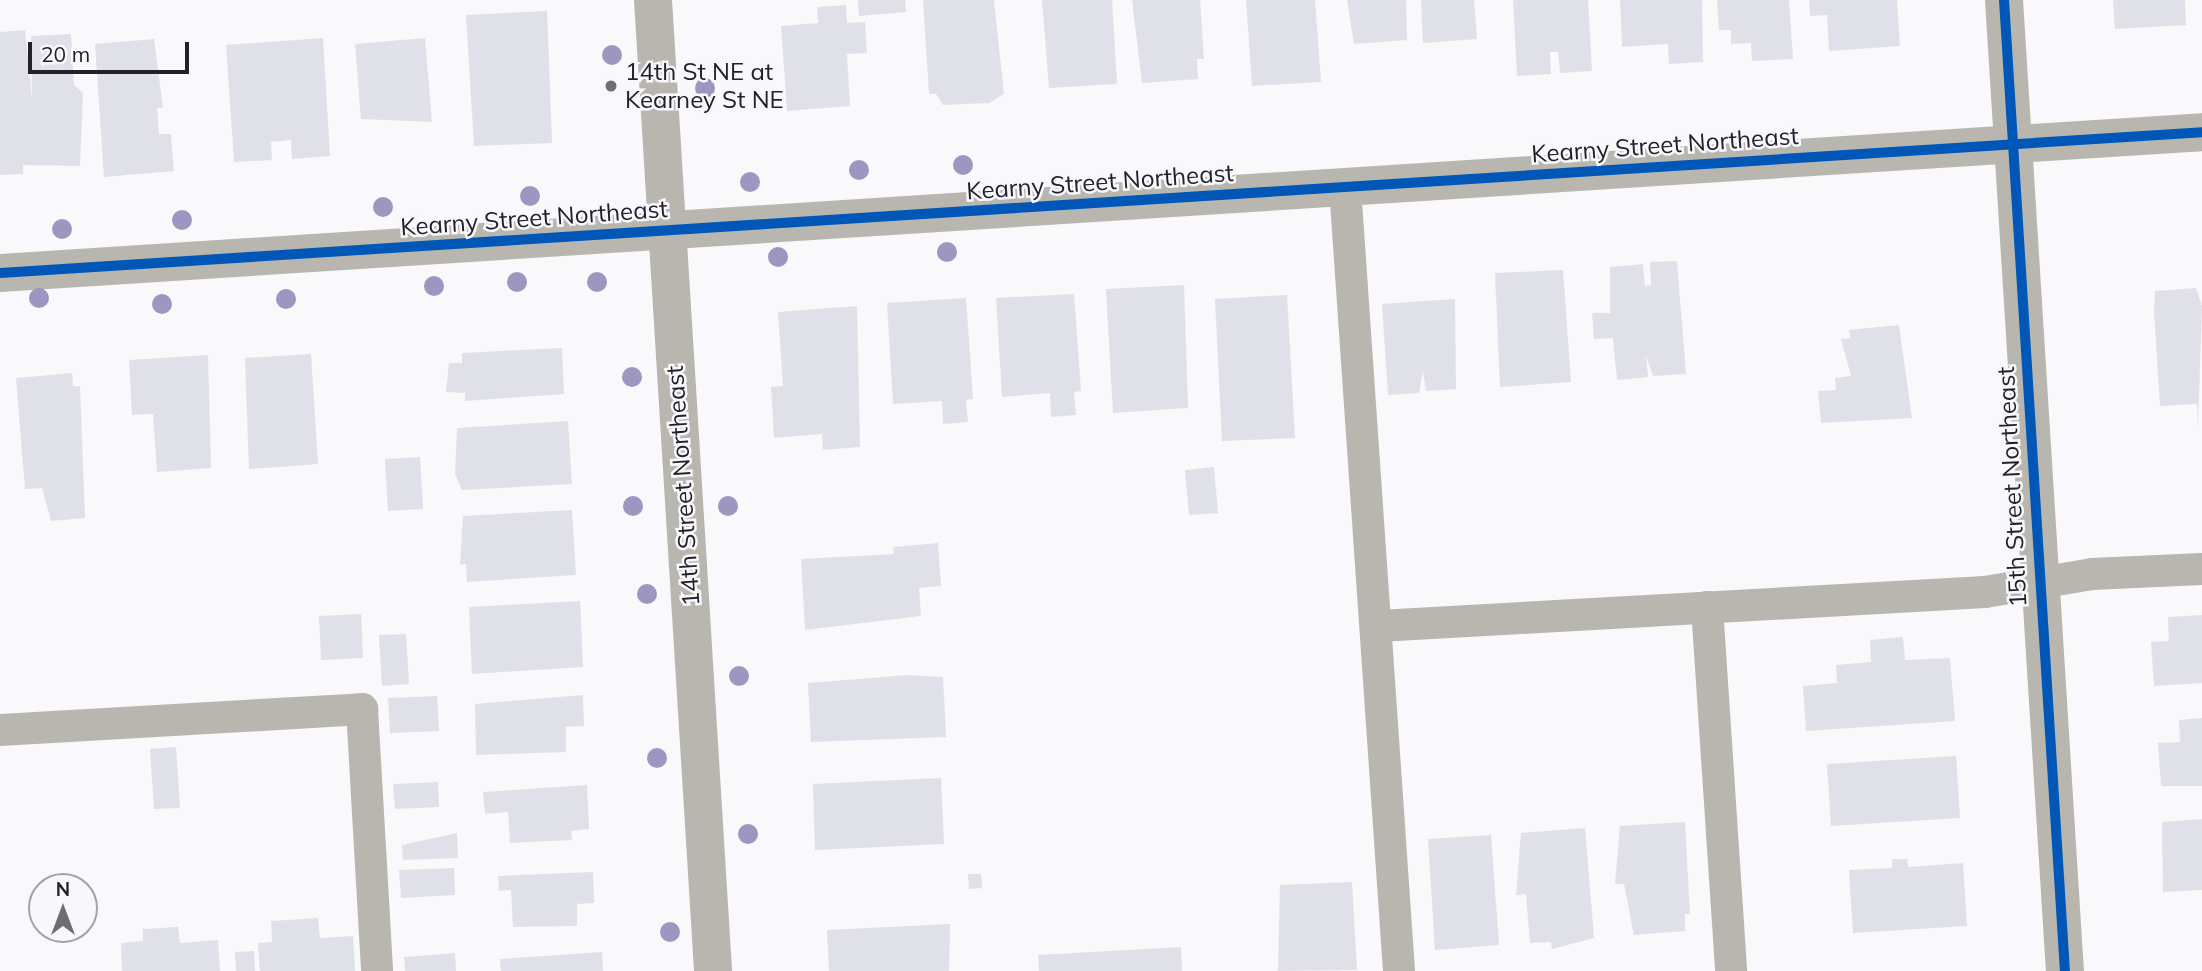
<!DOCTYPE html>
<style>
body{margin:0}
#map{position:relative;width:2202px;height:971px;overflow:hidden;background:#f9f9fb;font-family:Mulish,sans-serif}
div>[style]{position:absolute}
.building>*{inset:0;background:#e0e0e8}
.lane>*{height:32px;margin:-16px;padding:0 16px;transform-origin:16px;border-radius:16px;background:#b8b6ae}
.street>*{height:38px;margin:-19px;padding:0 19px;transform-origin:19px;border-radius:19px;background:#b8b6ae}
.cycleway>*{height:10px;margin:-5px;padding:0 5px;transform-origin:5px;border-radius:5px;background:#0057b8}
.trees>*{width:20px;height:20px;margin:-10px;border-radius:50%;background:#9c96c0}
.dots>*{width:19px;height:19px;translate:-50% -50%;box-sizing:border-box;border:4px solid #f8f8fc;border-radius:50%}
span{translate:-50% -50%;white-space:nowrap;text-align:center;line-height:1.15;-webkit-text-stroke:5px #f8f8fc;paint-order:stroke}
.poi-label{font-size:24px;color:#222129}
.left{translate:0 -50%;text-align:left}
.street-label{font-size:24px;color:#222129}
.north{position:absolute;left:28px;top:873px;width:70px;height:70px;box-sizing:border-box;background:#f8f8fc;border:2px solid #a2a2a8;border-radius:50%;rotate:0deg;font-size:19px;font-weight:700;line-height:28px;text-align:center;color:#222129}
.north::after{content:'';display:block;margin:auto;width:24px;height:32px;background:#6d6d72;clip-path:polygon(50% 0,100% 100%,50% 72%,0 100%)}
.scale{position:absolute;left:28px;top:42px;width:161px;height:32px;box-sizing:border-box;border:4px solid #222129;border-top:0;padding-left:9px;font-size:21px;line-height:24px;white-space:nowrap;color:#222129;-webkit-text-stroke:5px #f8f8fc;paint-order:stroke}
</style>
<div id="map">
<div class="building">
<i style="clip-path:polygon(858px 0,905px 0,906px 12px,859px 16px)"></i>
<i style="clip-path:polygon(923px 0,994px 0,1004px 94px,989px 103px,943px 105px,936px 94px,929px 94px)"></i>
<i style="clip-path:polygon(1042px 0,1112px 0,1117px 84px,1049px 88px)"></i>
<i style="clip-path:polygon(1132px 0,1200px 0,1204px 59px,1197px 59px,1198px 79px,1142px 83px)"></i>
<i style="clip-path:polygon(1246px 0,1315px 0,1321px 82px,1252px 86px)"></i>
<i style="clip-path:polygon(1347px 0,1406px 0,1407px 40px,1354px 44px)"></i>
<i style="clip-path:polygon(1421px 0,1474px 0,1477px 39px,1423px 43px)"></i>
<i style="clip-path:polygon(1513px 0,1588px 0,1592px 71px,1560px 73px,1558px 52px,1550px 52px,1551px 74px,1517px 76px)"></i>
<i style="clip-path:polygon(1620px 0,1702px 0,1703px 62px,1669px 64px,1668px 44px,1622px 47px)"></i>
<i style="clip-path:polygon(1717px 0,1789px 0,1793px 59px,1752px 61px,1751px 43px,1731px 44px,1731px 30px,1719px 30px)"></i>
<i style="clip-path:polygon(1809px 0,1897px 0,1900px 46px,1829px 51px,1827px 15px,1810px 16px)"></i>
<i style="clip-path:polygon(2113px 0,2185px 0,2186px 25px,2115px 29px)"></i>
<i style="clip-path:polygon(846px 5px,847px 23px,865px 22px,867px 53px,847px 54px,850px 106px,787px 111px,781px 26px,818px 23px,817px 7px)"></i>
<i style="clip-path:polygon(547px 11px,552px 143px,474px 146px,466px 15px)"></i>
<i style="clip-path:polygon(25px 30px,32px 98px,31px 36px,71px 34px,74px 85px,83px 93px,80px 166px,23px 165px,23px 174px,0 175px,0 32px)"></i>
<i style="clip-path:polygon(323px 38px,330px 156px,292px 159px,291px 140px,271px 142px,272px 160px,234px 162px,226px 45px)"></i>
<i style="clip-path:polygon(425px 38px,432px 122px,361px 119px,355px 44px)"></i>
<i style="clip-path:polygon(154px 39px,163px 108px,157px 108px,159px 134px,171px 134px,174px 171px,104px 177px,95px 44px)"></i>
<i style="clip-path:polygon(1677px 261px,1686px 374px,1653px 376px,1646px 356px,1648px 377px,1617px 380px,1613px 338px,1594px 339px,1592px 313px,1610px 313px,1610px 267px,1643px 264px,1645px 286px,1651px 285px,1650px 262px)"></i>
<i style="clip-path:polygon(1563px 270px,1571px 382px,1500px 387px,1495px 273px)"></i>
<i style="clip-path:polygon(1184px 285px,1188px 408px,1113px 413px,1106px 289px)"></i>
<i style="clip-path:polygon(2196px 288px,2202px 306px,2198px 427px,2197px 404px,2160px 406px,2154px 310px,2155px 291px)"></i>
<i style="clip-path:polygon(1074px 294px,1081px 391px,1074px 392px,1076px 415px,1051px 417px,1050px 393px,1002px 397px,996px 298px)"></i>
<i style="clip-path:polygon(1287px 295px,1295px 438px,1222px 441px,1215px 299px)"></i>
<i style="clip-path:polygon(966px 298px,973px 399px,966px 400px,968px 422px,943px 424px,942px 401px,893px 404px,887px 303px)"></i>
<i style="clip-path:polygon(1455px 299px,1456px 389px,1426px 391px,1423px 371px,1419px 393px,1388px 395px,1382px 304px)"></i>
<i style="clip-path:polygon(857px 306px,860px 447px,823px 450px,822px 434px,774px 438px,771px 387px,783px 386px,778px 312px)"></i>
<i style="clip-path:polygon(1899px 325px,1912px 418px,1821px 423px,1818px 391px,1836px 390px,1835px 378px,1851px 376px,1841px 339px,1850px 338px,1849px 330px)"></i>
<i style="clip-path:polygon(562px 348px,564px 394px,465px 401px,465px 393px,446px 392px,449px 363px,462px 363px,462px 353px)"></i>
<i style="clip-path:polygon(311px 354px,318px 464px,249px 469px,245px 358px)"></i>
<i style="clip-path:polygon(208px 355px,211px 468px,157px 472px,153px 414px,132px 415px,129px 360px)"></i>
<i style="clip-path:polygon(72px 373px,73px 386px,80px 386px,85px 518px,51px 521px,42px 488px,25px 489px,16px 378px)"></i>
<i style="clip-path:polygon(568px 421px,572px 484px,462px 490px,455px 474px,457px 428px)"></i>
<i style="clip-path:polygon(420px 457px,423px 509px,388px 511px,385px 459px)"></i>
<i style="clip-path:polygon(1214px 467px,1218px 513px,1189px 515px,1185px 470px)"></i>
<i style="clip-path:polygon(572px 510px,576px 575px,467px 582px,466px 564px,460px 565px,463px 516px)"></i>
<i style="clip-path:polygon(938px 543px,941px 586px,919px 588px,921px 616px,805px 630px,801px 559px,894px 554px,893px 547px)"></i>
<i style="clip-path:polygon(580px 601px,583px 667px,472px 674px,469px 607px)"></i>
<i style="clip-path:polygon(361px 614px,363px 658px,321px 660px,319px 616px)"></i>
<i style="clip-path:polygon(2202px 615px,2202px 683px,2154px 686px,2151px 642px,2169px 641px,2168px 617px)"></i>
<i style="clip-path:polygon(406px 634px,409px 684px,382px 686px,379px 635px)"></i>
<i style="clip-path:polygon(1903px 637px,1905px 660px,1950px 658px,1955px 721px,1806px 731px,1803px 686px,1837px 683px,1836px 665px,1871px 662px,1870px 640px)"></i>
<i style="clip-path:polygon(908px 675px,943px 677px,946px 737px,811px 742px,808px 683px)"></i>
<i style="clip-path:polygon(583px 695px,584px 726px,566px 727px,566px 752px,476px 755px,475px 704px)"></i>
<i style="clip-path:polygon(437px 696px,439px 731px,390px 733px,388px 698px)"></i>
<i style="clip-path:polygon(2202px 718px,2202px 786px,2161px 786px,2158px 743px,2180px 742px,2179px 720px)"></i>
<i style="clip-path:polygon(176px 747px,180px 808px,154px 809px,150px 749px)"></i>
<i style="clip-path:polygon(1956px 756px,1960px 818px,1831px 826px,1827px 764px)"></i>
<i style="clip-path:polygon(941px 778px,944px 844px,815px 850px,813px 784px)"></i>
<i style="clip-path:polygon(438px 782px,439px 807px,395px 809px,393px 784px)"></i>
<i style="clip-path:polygon(587px 785px,589px 829px,571px 831px,572px 840px,510px 843px,508px 812px,485px 814px,483px 792px)"></i>
<i style="clip-path:polygon(2202px 819px,2202px 890px,2163px 892px,2162px 822px)"></i>
<i style="clip-path:polygon(1685px 822px,1690px 914px,1685px 914px,1685px 931px,1634px 935px,1624px 884px,1615px 884px,1620px 826px)"></i>
<i style="clip-path:polygon(1585px 828px,1594px 938px,1552px 949px,1551px 942px,1530px 943px,1526px 894px,1516px 895px,1521px 833px)"></i>
<i style="clip-path:polygon(457px 833px,458px 858px,403px 860px,402px 845px)"></i>
<i style="clip-path:polygon(1491px 835px,1499px 945px,1435px 950px,1428px 839px)"></i>
<i style="clip-path:polygon(1892px 859px,1907px 859px,1908px 867px,1963px 863px,1967px 926px,1853px 933px,1849px 870px,1892px 868px)"></i>
<i style="clip-path:polygon(454px 868px,455px 895px,401px 898px,399px 870px)"></i>
<i style="clip-path:polygon(593px 872px,594px 903px,577px 904px,577px 926px,513px 927px,511px 890px,499px 891px,498px 876px)"></i>
<i style="clip-path:polygon(968px 874px,981px 874px,982px 888px,969px 889px)"></i>
<i style="clip-path:polygon(1352px 882px,1357px 970px,1278px 971px,1280px 885px)"></i>
<i style="clip-path:polygon(318px 918px,320px 938px,353px 936px,355px 971px,260px 971px,258px 943px,272px 942px,271px 921px)"></i>
<i style="clip-path:polygon(950px 924px,949px 971px,829px 971px,827px 930px)"></i>
<i style="clip-path:polygon(178px 927px,180px 943px,218px 940px,220px 971px,122px 971px,121px 943px,143px 941px,143px 929px)"></i>
<i style="clip-path:polygon(1181px 947px,1182px 971px,1039px 971px,1038px 955px)"></i>
<i style="clip-path:polygon(254px 951px,255px 971px,236px 971px,235px 952px)"></i>
<i style="clip-path:polygon(602px 952px,603px 971px,501px 971px,500px 959px)"></i>
<i style="clip-path:polygon(455px 953px,456px 971px,405px 971px,404px 957px)"></i>
</div>
<div class="lane">
<i style="left:1345px;top:187px;width:786px;rotate:86.06deg"></i>
<i style="left:1707px;top:607px;width:365px;rotate:86.2deg"></i>
<i style="left:1379px;top:626px;width:607px;rotate:-3.21deg"></i>
<i style="left:1985px;top:592px;width:109px;rotate:-9.5deg"></i>
<i style="left:2092px;top:574px;width:110px;rotate:-2.6deg"></i>
<i style="left:0;top:730px;width:363px;rotate:-3.3deg"></i>
<i style="left:362px;top:709px;width:262px;rotate:86.7deg"></i>
</div>
<div class="street">
<i style="left:653px;top:0;width:973px;rotate:86.46deg"></i>
<i style="left:2004px;top:0;width:973px;rotate:86.41deg"></i>
<i style="left:0;top:273px;width:2207px;rotate:-3.66deg"></i>
</div>
<div class="cycleway">
<i style="left:2004px;top:0;width:973px;rotate:86.41deg"></i>
<i style="left:0;top:273px;width:2207px;rotate:-3.66deg"></i>
</div>
<div class="trees">
<i style="left:612px;top:55px"></i>
<i style="left:705px;top:88px"></i>
<i style="left:963px;top:165px"></i>
<i style="left:859px;top:170px"></i>
<i style="left:750px;top:182px"></i>
<i style="left:530px;top:196px"></i>
<i style="left:383px;top:207px"></i>
<i style="left:182px;top:220px"></i>
<i style="left:62px;top:229px"></i>
<i style="left:947px;top:252px"></i>
<i style="left:778px;top:257px"></i>
<i style="left:517px;top:282px"></i>
<i style="left:597px;top:282px"></i>
<i style="left:434px;top:286px"></i>
<i style="left:39px;top:298px"></i>
<i style="left:286px;top:299px"></i>
<i style="left:162px;top:304px"></i>
<i style="left:632px;top:377px"></i>
<i style="left:633px;top:506px"></i>
<i style="left:728px;top:506px"></i>
<i style="left:647px;top:594px"></i>
<i style="left:739px;top:676px"></i>
<i style="left:657px;top:758px"></i>
<i style="left:748px;top:834px"></i>
<i style="left:670px;top:932px"></i>
</div>
<div class="dots">
<i style="left:611px;top:86px;background:#6d6d72"></i>
</div>
<div class="poi-label">
<span class="left" style="left:625px;top:86px">14th St NE at<br>Kearney St NE</span>
</div>
<div class="street-label">
<span style="left:1665px;top:145px;rotate:-4deg">Kearny Street Northeast</span>
<span style="left:1100px;top:182px;rotate:-4deg">Kearny Street Northeast</span>
<span style="left:534px;top:218px;rotate:-4deg">Kearny Street Northeast</span>
<span style="left:683px;top:486px;rotate:-94deg">14th Street Northeast</span>
<span style="left:2012px;top:487px;rotate:-93deg">15th Street Northeast</span>
</div>
<div class="north">N</div>
<div class="scale">20 m</div>
</div>
